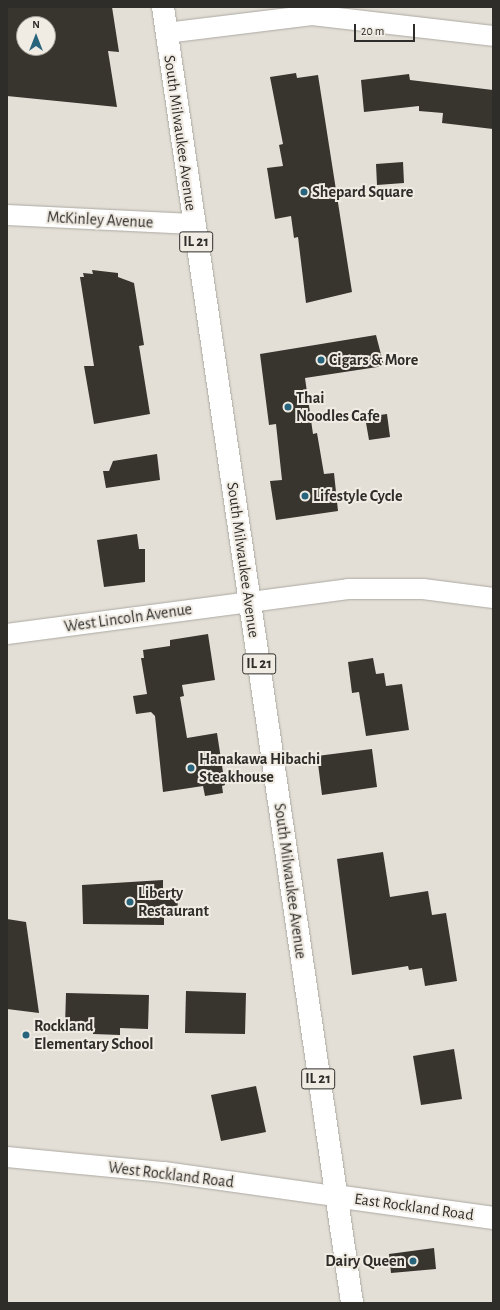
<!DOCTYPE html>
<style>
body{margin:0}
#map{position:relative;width:500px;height:1310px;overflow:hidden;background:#e3dfd7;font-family:"Alegreya Sans",sans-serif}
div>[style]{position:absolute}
.building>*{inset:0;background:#38342e}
.roads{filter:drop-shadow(0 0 1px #aca9a1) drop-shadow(0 0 1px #aca9a1)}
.minor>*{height:20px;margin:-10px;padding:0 10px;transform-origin:10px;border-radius:10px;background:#fff}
.tertiary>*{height:22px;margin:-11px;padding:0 11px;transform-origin:11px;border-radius:11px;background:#fff}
.primary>*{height:22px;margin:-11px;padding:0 11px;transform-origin:11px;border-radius:11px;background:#fff}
.dots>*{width:11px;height:11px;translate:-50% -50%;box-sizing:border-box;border:2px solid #f0ece4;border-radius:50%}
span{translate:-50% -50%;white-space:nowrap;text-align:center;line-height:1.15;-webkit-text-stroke:4px #f0ece4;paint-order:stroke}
.shield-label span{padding:1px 3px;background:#f0ece4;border:1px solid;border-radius:3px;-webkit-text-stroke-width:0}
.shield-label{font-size:15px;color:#2f2d2a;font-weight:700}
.street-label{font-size:16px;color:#2f2d2a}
.poi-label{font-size:16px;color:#2f2d2a;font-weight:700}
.left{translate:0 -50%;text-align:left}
.right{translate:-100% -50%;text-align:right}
.frame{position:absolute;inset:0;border:8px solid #2f2d2a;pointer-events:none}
.north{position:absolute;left:16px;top:16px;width:40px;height:40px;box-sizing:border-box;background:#f0ece4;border:1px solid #a3a09a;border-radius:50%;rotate:0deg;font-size:11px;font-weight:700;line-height:16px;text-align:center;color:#2f2d2a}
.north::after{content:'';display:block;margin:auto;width:14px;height:18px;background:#28657c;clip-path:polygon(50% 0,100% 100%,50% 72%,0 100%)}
.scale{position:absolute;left:354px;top:24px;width:61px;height:18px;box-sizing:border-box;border:2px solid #2f2d2a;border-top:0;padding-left:5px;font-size:12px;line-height:14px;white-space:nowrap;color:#2f2d2a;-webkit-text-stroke:3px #f0ece4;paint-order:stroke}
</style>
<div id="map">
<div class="building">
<i style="clip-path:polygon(evenodd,7px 7px,112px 7px,119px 52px,108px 51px,117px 107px,7px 96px,7px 7px,24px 24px,48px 24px,48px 48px,24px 48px,24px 24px)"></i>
<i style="clip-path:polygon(296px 73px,297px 78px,318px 75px,352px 292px,306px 303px,298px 237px,294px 238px,291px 216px,275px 219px,267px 168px,283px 166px,279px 145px,283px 144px,270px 77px)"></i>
<i style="clip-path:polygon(409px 74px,410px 80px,493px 90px,493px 129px,442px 123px,443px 113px,419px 111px,419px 106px,364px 112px,361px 80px)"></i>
<i style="clip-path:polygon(403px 162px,404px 183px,377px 185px,376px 164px)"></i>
<i style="clip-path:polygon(92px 270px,118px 273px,118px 277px,134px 283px,144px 345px,139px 346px,150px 414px,94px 424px,84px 366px,94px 366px,80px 277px,84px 277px,83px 273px,93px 274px)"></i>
<i style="clip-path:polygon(376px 335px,384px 366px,305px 378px,313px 434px,317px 433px,324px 474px,334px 473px,338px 511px,276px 520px,270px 481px,282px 480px,276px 424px,269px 425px,260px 354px)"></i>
<i style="clip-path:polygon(387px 414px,390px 437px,369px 440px,365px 417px)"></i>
<i style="clip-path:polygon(157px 454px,160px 480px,106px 488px,103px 471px,109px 471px,113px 461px)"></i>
<i style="clip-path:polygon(137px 534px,139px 549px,145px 549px,145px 582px,104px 587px,97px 540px)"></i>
<i style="clip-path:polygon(208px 634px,215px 680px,182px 685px,184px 696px,180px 697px,187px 738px,217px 733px,225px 785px,222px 786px,223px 793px,205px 796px,203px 786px,163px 792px,155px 716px,151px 712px,136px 714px,133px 696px,147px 694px,141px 658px,144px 658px,143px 650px,170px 646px,170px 640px)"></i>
<i style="clip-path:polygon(373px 658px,376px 674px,384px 673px,386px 686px,402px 684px,409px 730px,366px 736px,359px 692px,352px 693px,348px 662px)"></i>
<i style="clip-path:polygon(372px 749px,377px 787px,322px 795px,317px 756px)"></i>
<i style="clip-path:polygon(383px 852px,390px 897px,428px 891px,432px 915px,446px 913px,457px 981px,425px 986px,422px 968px,409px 970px,408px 966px,352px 975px,337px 859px)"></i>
<i style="clip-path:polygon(163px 880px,163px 894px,177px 894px,178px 910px,164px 910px,164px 925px,83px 924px,82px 885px)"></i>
<i style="clip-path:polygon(7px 919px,26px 922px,39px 1013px,7px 1009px)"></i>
<i style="clip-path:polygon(186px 991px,246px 993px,245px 1034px,185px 1033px)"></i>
<i style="clip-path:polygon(66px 993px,149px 995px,148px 1029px,120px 1028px,120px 1035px,93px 1034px,93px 1027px,65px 1027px)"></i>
<i style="clip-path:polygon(454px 1049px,462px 1099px,421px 1105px,413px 1056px)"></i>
<i style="clip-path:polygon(256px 1086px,266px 1132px,221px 1141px,211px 1095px)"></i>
<i style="clip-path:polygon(434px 1248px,436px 1269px,391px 1273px,389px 1254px)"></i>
</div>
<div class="roads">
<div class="minor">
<i style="left:166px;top:33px;width:147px;rotate:-7deg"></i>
<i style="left:312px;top:15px;width:182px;rotate:6.6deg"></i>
<i style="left:7px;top:215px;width:186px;rotate:2.8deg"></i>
<i style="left:7px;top:634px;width:344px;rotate:-7.5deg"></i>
<i style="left:348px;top:589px;width:75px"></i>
<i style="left:423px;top:589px;width:71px;rotate:7.3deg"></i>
<i style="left:7px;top:1157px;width:158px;rotate:5.5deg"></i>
<i style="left:164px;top:1172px;width:173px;rotate:8deg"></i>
</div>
<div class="tertiary">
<i style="left:335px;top:1196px;width:160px;rotate:7.9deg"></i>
</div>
<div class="primary">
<i style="left:163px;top:7px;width:1310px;rotate:81.7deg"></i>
</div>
</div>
<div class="dots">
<i style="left:304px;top:192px;background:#28657c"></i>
<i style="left:321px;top:360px;background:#28657c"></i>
<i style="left:288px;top:407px;background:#28657c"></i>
<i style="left:305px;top:496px;background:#28657c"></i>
<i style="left:191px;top:768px;background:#28657c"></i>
<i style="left:130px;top:902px;background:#28657c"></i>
<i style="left:26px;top:1035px;background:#28657c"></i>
<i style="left:413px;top:1261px;background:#28657c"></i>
</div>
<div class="shield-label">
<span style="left:196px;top:242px">IL 21</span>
<span style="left:259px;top:664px">IL 21</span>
<span style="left:318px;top:1079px">IL 21</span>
</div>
<div class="street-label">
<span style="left:180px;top:133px;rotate:82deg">South Milwaukee Avenue</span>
<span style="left:100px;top:220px;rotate:3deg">McKinley Avenue</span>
<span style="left:243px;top:560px;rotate:82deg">South Milwaukee Avenue</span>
<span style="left:128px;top:618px;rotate:-8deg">West Lincoln Avenue</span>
<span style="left:290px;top:881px;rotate:82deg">South Milwaukee Avenue</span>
<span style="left:171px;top:1175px;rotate:7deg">West Rockland Road</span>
<span style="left:414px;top:1207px;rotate:8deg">East Rockland Road</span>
</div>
<div class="poi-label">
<span class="left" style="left:312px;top:192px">Shepard Square</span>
<span class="left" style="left:329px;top:360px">Cigars &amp; More</span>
<span class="left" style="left:296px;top:407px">Thai<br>Noodles Cafe</span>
<span class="left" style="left:313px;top:496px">Lifestyle Cycle</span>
<span class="left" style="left:199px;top:768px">Hanakawa Hibachi<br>Steakhouse</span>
<span class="left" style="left:138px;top:902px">Liberty<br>Restaurant</span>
<span class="left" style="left:34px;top:1035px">Rockland<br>Elementary School</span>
<span class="right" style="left:405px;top:1261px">Dairy Queen</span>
</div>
<div class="frame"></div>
<div class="north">N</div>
<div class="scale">20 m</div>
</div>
